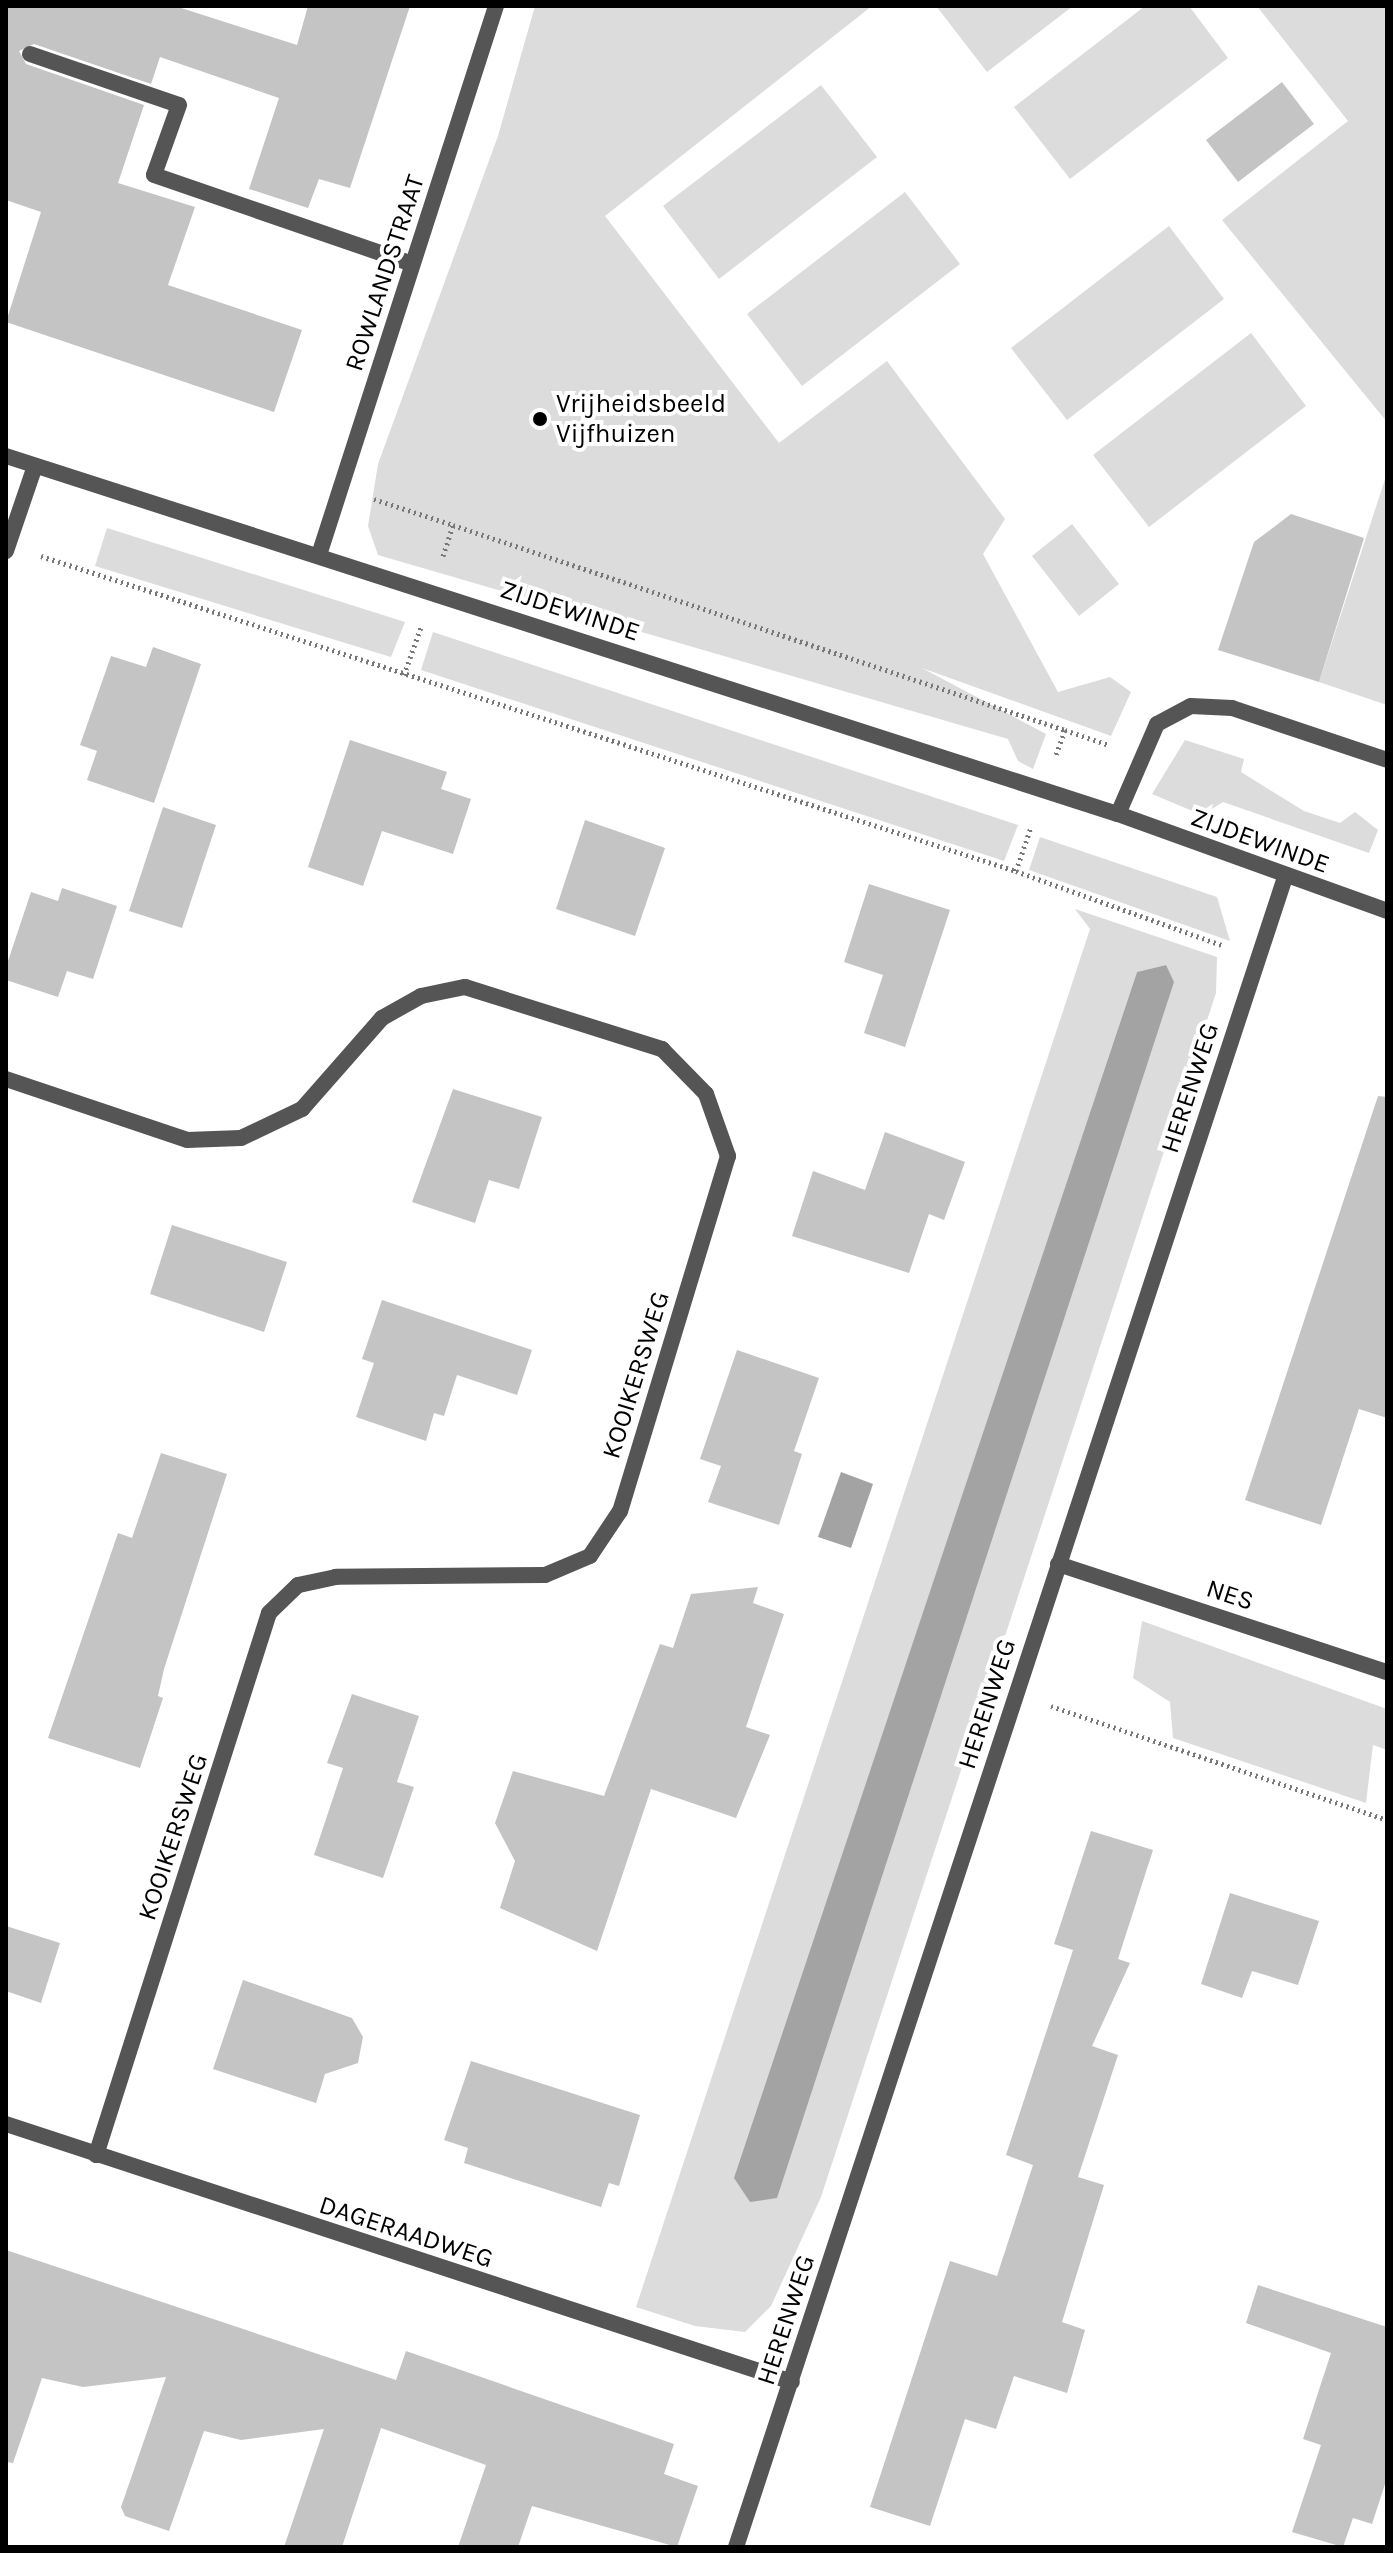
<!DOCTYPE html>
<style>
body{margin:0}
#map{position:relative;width:1393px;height:2553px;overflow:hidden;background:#fff;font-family:Karla,sans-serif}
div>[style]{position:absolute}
.green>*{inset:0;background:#dcdcdc}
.water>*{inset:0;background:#a3a3a3}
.building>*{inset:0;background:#c4c4c4}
.path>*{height:5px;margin-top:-2.5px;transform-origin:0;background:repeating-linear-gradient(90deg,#777 0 2px,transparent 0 6px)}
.service>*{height:16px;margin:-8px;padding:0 8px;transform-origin:8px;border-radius:8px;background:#555}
.minor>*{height:16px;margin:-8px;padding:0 8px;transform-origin:8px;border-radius:8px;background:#555}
.dots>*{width:22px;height:22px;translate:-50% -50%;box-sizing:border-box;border:4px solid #fff;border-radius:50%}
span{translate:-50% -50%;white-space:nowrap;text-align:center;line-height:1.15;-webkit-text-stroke:8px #fff;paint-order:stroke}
.street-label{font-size:26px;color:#000}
.poi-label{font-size:26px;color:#000}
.left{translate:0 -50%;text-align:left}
.frame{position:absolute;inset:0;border:8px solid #000;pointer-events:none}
</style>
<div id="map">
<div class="green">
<i style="clip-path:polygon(535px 6px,872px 6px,605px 216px,779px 443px,887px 361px,1005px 519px,983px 554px,1058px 692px,1110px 677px,1131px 692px,1111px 736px,922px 668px,1046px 734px,1033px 769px,1018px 761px,1008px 739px,378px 555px,368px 526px,378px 464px,498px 136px)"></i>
<i style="clip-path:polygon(936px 6px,1073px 6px,987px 72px)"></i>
<i style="clip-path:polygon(1145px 6px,1189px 6px,1228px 58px,1070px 179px,1014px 107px)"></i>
<i style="clip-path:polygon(1257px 6px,1387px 6px,1387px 422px,1222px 220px,1348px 121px)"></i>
<i style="clip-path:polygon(821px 85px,877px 157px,719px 279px,663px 206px)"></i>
<i style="clip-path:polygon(905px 192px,960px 264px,802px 386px,747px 314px)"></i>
<i style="clip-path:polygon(1169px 226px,1224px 299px,1067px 420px,1011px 348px)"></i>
<i style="clip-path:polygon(1251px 333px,1306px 406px,1149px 527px,1093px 455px)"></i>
<i style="clip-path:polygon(1387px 473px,1387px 705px,1319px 682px)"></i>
<i style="clip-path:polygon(1072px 524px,1119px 584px,1079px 616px,1032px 556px)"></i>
<i style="clip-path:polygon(107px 528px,405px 622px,391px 657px,95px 566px)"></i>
<i style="clip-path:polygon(433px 632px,1018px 825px,1004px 861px,421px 670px)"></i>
<i style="clip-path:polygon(1185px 740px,1244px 759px,1241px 772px,1304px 811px,1340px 823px,1355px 812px,1378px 830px,1369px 853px,1223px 802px,1202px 815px,1152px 794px)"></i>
<i style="clip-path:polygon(1040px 837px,1217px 897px,1230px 941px,1029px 870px)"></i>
<i style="clip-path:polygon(evenodd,1075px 909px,1217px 957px,1216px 993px,821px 2197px,771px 2306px,745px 2332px,695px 2326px,636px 2307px,1090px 929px,1075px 909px,1166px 965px,735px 2178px,1137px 972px,1166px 965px)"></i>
<i style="clip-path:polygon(1142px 1621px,1387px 1709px,1387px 1750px,1373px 1745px,1366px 1803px,1173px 1738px,1170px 1702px,1133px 1678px)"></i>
</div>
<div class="water">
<i style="clip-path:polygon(1166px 965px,1174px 982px,777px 2198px,750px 2202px,734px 2178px,1137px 972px)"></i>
<i style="clip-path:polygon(841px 1472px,873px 1484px,851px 1548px,818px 1537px)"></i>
</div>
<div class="building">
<i style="clip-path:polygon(6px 6px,175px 6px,297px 45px,308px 6px,410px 6px,350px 188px,319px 179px,308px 208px,249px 189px,279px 98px,160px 57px,151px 84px,34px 44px,19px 51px,26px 64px,144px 105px,118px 183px,195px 207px,168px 285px,302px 330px,274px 412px,6px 322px,41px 212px,6px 200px)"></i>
<i style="clip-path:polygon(1282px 82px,1314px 124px,1238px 182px,1206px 140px)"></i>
<i style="clip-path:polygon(1291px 514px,1364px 538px,1319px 682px,1218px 650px,1254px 542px)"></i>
<i style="clip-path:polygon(153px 647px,201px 664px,154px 803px,87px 780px,97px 751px,80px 745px,111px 656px,146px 667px)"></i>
<i style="clip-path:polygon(350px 740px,447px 772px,441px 789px,471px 799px,453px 854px,382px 831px,363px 886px,308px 867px)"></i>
<i style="clip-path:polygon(163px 807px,216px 825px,182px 928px,129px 911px)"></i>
<i style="clip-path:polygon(585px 820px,665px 848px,635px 936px,556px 909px)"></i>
<i style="clip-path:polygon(869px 884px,950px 910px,905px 1047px,864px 1033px,883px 975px,844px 962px)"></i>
<i style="clip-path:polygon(62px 888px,117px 906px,93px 979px,67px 971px,58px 997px,6px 980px,6px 967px,31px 892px,58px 901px)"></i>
<i style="clip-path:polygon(453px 1089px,542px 1117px,519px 1189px,489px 1180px,475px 1223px,412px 1202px)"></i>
<i style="clip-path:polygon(1378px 1096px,1387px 1097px,1387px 1418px,1359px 1409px,1321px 1525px,1245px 1500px)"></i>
<i style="clip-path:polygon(885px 1132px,965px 1162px,944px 1220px,929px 1214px,909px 1273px,792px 1236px,813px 1171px,865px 1190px)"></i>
<i style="clip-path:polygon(172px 1225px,287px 1262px,264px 1332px,150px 1294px)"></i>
<i style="clip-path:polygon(382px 1300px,532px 1350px,517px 1395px,457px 1375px,444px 1416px,434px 1413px,426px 1441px,356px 1417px,374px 1363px,362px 1359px)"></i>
<i style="clip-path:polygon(737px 1350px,819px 1378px,794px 1451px,802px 1454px,779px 1525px,708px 1502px,721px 1466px,700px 1459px)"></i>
<i style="clip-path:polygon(161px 1453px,227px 1474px,164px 1669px,158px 1696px,163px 1698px,140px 1768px,48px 1738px,118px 1533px,132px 1538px)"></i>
<i style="clip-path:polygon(758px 1587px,753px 1603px,784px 1614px,746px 1727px,770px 1735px,736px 1818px,651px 1789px,597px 1951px,500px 1908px,515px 1861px,495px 1823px,513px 1771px,604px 1796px,660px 1644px,673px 1648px,691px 1594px)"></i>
<i style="clip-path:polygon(352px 1694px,419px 1716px,397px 1782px,414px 1787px,383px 1878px,314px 1855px,343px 1768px,327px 1763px)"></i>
<i style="clip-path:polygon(1091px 1831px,1153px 1850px,1118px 1959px,1130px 1963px,1092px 2046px,1118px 2055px,1078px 2177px,1104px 2185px,1062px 2322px,1085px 2330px,1067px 2393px,1014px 2376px,996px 2429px,965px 2419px,930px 2526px,870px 2507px,950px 2261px,997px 2276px,1033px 2165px,1006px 2155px,1073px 1950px,1054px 1944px)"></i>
<i style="clip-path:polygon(1230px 1893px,1319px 1921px,1298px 1985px,1252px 1971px,1242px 1998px,1201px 1984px)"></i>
<i style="clip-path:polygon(6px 1926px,60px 1943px,41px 2003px,6px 1991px)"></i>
<i style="clip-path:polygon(243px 1980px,352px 2018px,363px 2037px,358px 2063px,325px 2074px,316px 2103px,213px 2069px)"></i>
<i style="clip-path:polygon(471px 2061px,640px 2115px,619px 2186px,609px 2183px,601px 2207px,464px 2163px,468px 2148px,444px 2140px)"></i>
<i style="clip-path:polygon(6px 2250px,396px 2380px,406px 2351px,674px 2444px,664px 2474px,698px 2486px,677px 2547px,532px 2506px,518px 2547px,458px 2547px,486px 2465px,381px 2428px,342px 2547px,284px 2547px,324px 2429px,241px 2440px,204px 2431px,169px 2531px,125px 2516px,121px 2507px,166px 2377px,83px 2387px,42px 2378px,13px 2463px,6px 2462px)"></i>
<i style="clip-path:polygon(1258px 2285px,1387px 2327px,1387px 2478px,1372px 2524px,1353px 2518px,1343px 2547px,1292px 2532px,1321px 2445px,1303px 2439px,1331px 2353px,1246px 2323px)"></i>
</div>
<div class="path">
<i style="left:374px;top:499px;width:83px;rotate:18.2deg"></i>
<i style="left:41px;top:556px;width:1025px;rotate:17.9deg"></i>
<i style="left:1016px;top:871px;width:221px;rotate:19.8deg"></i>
<i style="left:443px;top:556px;width:33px;rotate:-72deg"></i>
<i style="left:453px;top:525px;width:645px;rotate:18.52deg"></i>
<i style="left:1065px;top:730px;width:29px;rotate:110deg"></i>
<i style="left:404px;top:675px;width:51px;rotate:-70.5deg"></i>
<i style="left:1065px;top:730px;width:46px;rotate:18.8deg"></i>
<i style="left:1016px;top:871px;width:46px;rotate:-71.2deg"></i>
<i style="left:1051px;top:1706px;width:355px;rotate:18.7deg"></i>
</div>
<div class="service">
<i style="left:30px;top:54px;width:157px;rotate:18.9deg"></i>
<i style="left:179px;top:105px;width:74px;rotate:109.7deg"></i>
<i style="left:154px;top:175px;width:273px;rotate:19deg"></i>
</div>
<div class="minor">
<i style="left:6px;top:456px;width:1168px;rotate:17.85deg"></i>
<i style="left:1118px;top:814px;width:286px;rotate:19.8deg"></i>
<i style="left:6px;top:551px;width:90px;rotate:-71.2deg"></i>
<i style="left:319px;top:555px;width:577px;rotate:-72.13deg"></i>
<i style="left:1118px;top:814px;width:98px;rotate:-66.6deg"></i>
<i style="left:1157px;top:724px;width:38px;rotate:-28deg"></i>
<i style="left:1191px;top:706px;width:41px;rotate:2.8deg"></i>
<i style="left:1232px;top:708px;width:163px;rotate:18.5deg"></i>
<i style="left:6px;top:1079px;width:191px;rotate:18.6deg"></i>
<i style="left:187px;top:1140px;width:54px;rotate:-2.1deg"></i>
<i style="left:241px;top:1138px;width:68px;rotate:-25.4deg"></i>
<i style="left:302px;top:1109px;width:121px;rotate:-48.7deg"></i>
<i style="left:382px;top:1018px;width:45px;rotate:-29.4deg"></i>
<i style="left:421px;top:996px;width:45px;rotate:-11.6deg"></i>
<i style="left:465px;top:987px;width:207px;rotate:17.5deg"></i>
<i style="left:662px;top:1049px;width:63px;rotate:45.6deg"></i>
<i style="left:706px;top:1094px;width:66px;rotate:70.5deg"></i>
<i style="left:728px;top:1156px;width:371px;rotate:106.9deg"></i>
<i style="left:620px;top:1511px;width:54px;rotate:123.7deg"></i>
<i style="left:590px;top:1556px;width:49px;rotate:157.1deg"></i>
<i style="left:545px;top:1575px;width:209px;rotate:179.5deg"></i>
<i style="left:336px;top:1577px;width:39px;rotate:168deg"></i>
<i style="left:298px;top:1585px;width:40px;rotate:136deg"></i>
<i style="left:269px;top:1613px;width:569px;rotate:107.7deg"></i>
<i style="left:1058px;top:1564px;width:346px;rotate:18.2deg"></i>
<i style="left:6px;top:2124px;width:827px;rotate:18.17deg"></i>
<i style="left:736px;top:2547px;width:1758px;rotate:-71.8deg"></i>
</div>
<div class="dots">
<i style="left:540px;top:419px;background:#000"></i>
</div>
<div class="street-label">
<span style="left:385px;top:273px;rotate:-72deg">ROWLANDSTRAAT</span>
<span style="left:570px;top:611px;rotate:18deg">ZIJDEWINDE</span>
<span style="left:1260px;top:841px;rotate:20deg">ZIJDEWINDE</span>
<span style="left:1190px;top:1088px;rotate:-72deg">HERENWEG</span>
<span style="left:636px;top:1375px;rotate:-73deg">KOOIKERSWEG</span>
<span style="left:1230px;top:1595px;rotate:18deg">NES</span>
<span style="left:987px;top:1704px;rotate:-72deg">HERENWEG</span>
<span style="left:173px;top:1837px;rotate:-72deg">KOOIKERSWEG</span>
<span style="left:406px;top:2232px;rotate:18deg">DAGERAADWEG</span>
<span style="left:786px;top:2320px;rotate:-72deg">HERENWEG</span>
</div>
<div class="poi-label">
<span class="left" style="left:556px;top:419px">Vrijheidsbeeld<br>Vijfhuizen</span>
</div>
<div class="frame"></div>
</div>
